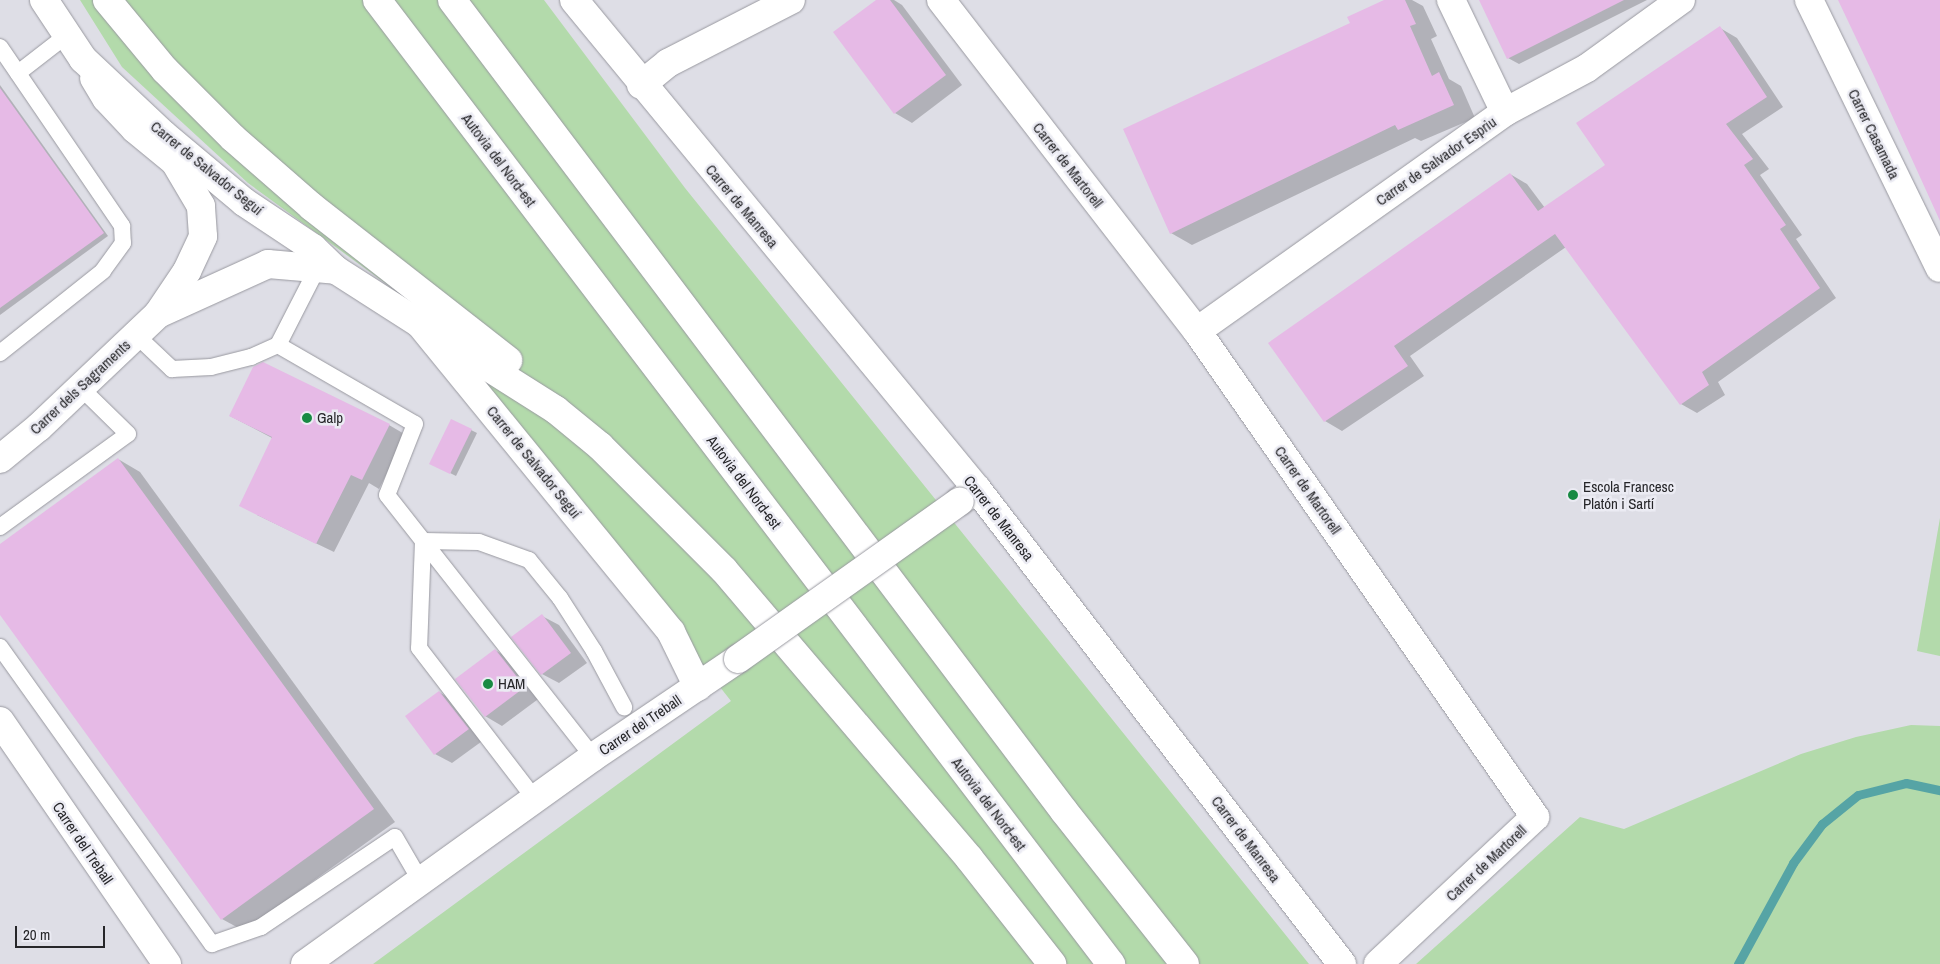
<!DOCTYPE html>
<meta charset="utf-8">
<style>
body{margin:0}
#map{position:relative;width:1940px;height:964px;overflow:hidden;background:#dedee6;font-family:"Archivo Narrow",sans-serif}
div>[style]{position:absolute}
.green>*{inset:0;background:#b3daab}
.shadow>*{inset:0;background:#0003}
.stream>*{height:9px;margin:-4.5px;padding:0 4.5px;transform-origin:4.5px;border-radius:4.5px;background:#56a4a5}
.building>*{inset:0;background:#e6bae6}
.roads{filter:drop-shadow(0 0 1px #9999a0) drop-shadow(0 0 1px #9999a0)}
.service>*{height:16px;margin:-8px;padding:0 8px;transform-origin:8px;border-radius:8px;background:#fff}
.minor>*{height:28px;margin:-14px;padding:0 14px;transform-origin:14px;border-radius:14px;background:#fff}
.tertiary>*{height:28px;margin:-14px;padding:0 14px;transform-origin:14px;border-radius:14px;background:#fff}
.motorway>*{height:28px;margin:-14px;padding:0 14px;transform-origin:14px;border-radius:14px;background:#fff}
.bridges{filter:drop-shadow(0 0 1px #9999a0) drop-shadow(0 0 1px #9999a0)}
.minor-bridge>*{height:28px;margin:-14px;padding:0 14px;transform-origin:14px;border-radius:14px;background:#fff}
.dots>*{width:14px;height:14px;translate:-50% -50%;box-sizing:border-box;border:2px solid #ebebf3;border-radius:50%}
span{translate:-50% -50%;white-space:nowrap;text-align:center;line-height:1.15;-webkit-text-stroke:5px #ebebf3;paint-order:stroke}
.street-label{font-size:15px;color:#262629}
.poi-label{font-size:15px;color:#262629}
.left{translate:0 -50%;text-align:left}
.scale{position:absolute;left:15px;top:926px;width:90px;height:22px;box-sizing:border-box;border:2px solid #262629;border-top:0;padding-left:6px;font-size:15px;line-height:18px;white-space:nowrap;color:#262629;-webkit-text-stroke:4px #ebebf3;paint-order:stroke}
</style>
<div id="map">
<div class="green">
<i style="clip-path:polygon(80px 0,544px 0,685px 188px,1309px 964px,373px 964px,731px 701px,464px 362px,407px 299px,248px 183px,122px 67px)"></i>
<i style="clip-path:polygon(1940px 518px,1940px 656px,1917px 651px)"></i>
<i style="clip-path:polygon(1911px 725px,1940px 726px,1940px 964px,1416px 964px,1580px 817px,1624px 829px,1801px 754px,1856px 737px)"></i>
</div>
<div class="shadow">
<i style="clip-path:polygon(878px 0,894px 0,902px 5px,962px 85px,912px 123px,895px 113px)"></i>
<i style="clip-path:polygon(1387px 0,1412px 0,1423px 6px,1437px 36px,1431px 39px,1449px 79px,1461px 86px,1475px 118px,1421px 141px,1415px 138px,1192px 245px,1171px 233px,1351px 24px)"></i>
<i style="clip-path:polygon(1481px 0,1647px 0,1519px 64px,1508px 58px)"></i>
<i style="clip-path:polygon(1720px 28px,1737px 38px,1783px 107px,1742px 134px,1769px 169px,1760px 175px,1802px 235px,1796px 239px,1836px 298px,1718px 382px,1725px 395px,1697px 413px,1681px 404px,1566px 247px,1410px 356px,1424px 376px,1342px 431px,1325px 421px,1510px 174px,1527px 184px,1545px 208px,1607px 165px)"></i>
<i style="clip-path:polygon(0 85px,108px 236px,0 315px)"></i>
<i style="clip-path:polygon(230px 416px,389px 425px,406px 435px,379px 489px,369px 483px,334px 552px,257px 515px,272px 438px)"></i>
<i style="clip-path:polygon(471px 430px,477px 433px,456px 476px,436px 466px)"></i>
<i style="clip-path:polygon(118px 459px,140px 472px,395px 822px,244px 931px,222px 919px,0 613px,0 545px)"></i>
<i style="clip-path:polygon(542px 616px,559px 625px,587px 663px,559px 683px,542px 674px)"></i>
<i style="clip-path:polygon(495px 650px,512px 660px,541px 697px,502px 726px,485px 716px)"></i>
<i style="clip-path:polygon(439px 692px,456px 702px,485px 739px,452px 763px,435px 754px)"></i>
</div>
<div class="stream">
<i style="left:1738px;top:964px;width:115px;rotate:-61.4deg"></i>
<i style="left:1793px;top:863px;width:49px;rotate:-53.4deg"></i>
<i style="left:1822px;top:824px;width:46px;rotate:-38.9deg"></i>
<i style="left:1858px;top:795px;width:49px;rotate:-14deg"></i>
<i style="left:1906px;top:783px;width:35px;rotate:12deg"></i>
</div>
<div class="building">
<i style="clip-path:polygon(876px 0,890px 0,946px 75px,894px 114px,833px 32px)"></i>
<i style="clip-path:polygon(1384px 0,1405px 0,1416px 24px,1410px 26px,1432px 76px,1439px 72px,1454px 105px,1398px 130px,1395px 125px,1170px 234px,1123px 129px,1350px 23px,1347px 17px)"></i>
<i style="clip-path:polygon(1479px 0,1624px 0,1507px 59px)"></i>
<i style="clip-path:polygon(1838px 0,1940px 0,1940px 221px,1875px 78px)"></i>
<i style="clip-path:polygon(1720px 26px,1767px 97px,1726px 124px,1753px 159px,1744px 165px,1786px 225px,1780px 229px,1820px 288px,1702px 372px,1709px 385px,1680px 405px,1555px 234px,1394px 346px,1408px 366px,1324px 422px,1268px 343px,1510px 173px,1538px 211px,1605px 165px,1576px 123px)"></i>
<i style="clip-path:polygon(0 88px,104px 233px,0 308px)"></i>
<i style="clip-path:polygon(263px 362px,390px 424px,362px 480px,351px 475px,316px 544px,239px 506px,272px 437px,229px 416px,253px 367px)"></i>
<i style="clip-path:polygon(451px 419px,472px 429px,450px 474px,429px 464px)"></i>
<i style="clip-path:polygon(118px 458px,374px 809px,221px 920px,0 615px,0 544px)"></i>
<i style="clip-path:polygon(542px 614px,571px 653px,541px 675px,511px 637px)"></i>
<i style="clip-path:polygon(495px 649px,525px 687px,485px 717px,455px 679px)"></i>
<i style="clip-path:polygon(439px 691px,469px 729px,434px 755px,405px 716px)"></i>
</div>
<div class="roads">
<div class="service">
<i style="left:0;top:47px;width:217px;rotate:55.7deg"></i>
<i style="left:122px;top:226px;width:17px;rotate:87deg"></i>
<i style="left:123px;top:243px;width:34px;rotate:126deg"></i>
<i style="left:103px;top:271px;width:132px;rotate:141.5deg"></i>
<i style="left:18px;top:73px;width:62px;rotate:-37.8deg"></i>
<i style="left:136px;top:335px;width:50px;rotate:43.4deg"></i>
<i style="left:172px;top:369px;width:39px;rotate:-3deg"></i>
<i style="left:211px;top:367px;width:41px;rotate:-14deg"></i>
<i style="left:251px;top:357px;width:30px;rotate:-24deg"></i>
<i style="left:278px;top:345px;width:88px;rotate:-62.9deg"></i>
<i style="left:278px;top:345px;width:158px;rotate:30deg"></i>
<i style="left:415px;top:424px;width:76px;rotate:111.5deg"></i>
<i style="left:387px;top:495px;width:333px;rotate:51.8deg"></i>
<i style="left:0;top:527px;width:158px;rotate:-36deg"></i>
<i style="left:128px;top:434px;width:67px;rotate:-135.6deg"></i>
<i style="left:423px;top:541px;width:107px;rotate:92.1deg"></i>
<i style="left:419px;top:648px;width:190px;rotate:52.5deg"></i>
<i style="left:423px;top:541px;width:56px;rotate:1deg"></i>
<i style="left:479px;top:542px;width:53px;rotate:19.8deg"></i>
<i style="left:529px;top:560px;width:49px;rotate:50.8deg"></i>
<i style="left:560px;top:598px;width:63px;rotate:57.3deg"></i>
<i style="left:594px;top:651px;width:64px;rotate:61.8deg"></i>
<i style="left:0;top:647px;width:365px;rotate:54.5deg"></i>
<i style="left:212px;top:944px;width:52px;rotate:-19.1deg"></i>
<i style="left:261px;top:927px;width:161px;rotate:-33.9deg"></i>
<i style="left:395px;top:837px;width:50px;rotate:59.8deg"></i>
</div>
<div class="minor">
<i style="left:574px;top:0;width:634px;rotate:50.51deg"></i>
<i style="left:977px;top:489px;width:21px;rotate:145deg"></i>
<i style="left:941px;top:0;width:418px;rotate:52.3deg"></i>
<i style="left:1197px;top:331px;width:592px;rotate:55.18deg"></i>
<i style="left:1535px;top:817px;width:215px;rotate:136.9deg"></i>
<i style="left:1451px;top:0;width:124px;rotate:64.3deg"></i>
<i style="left:1809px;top:0;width:298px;rotate:64deg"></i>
<i style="left:641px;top:85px;width:35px;rotate:-39deg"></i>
<i style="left:668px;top:63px;width:138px;rotate:-27.1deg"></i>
<i style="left:158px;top:314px;width:121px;rotate:-24.4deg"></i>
<i style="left:268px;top:264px;width:68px;rotate:5deg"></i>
<i style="left:1197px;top:331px;width:378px;rotate:-35.4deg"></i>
<i style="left:1505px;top:112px;width:93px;rotate:-28.2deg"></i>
<i style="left:1587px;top:68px;width:116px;rotate:-35.9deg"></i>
<i style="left:0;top:459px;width:50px;rotate:-39.4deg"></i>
<i style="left:39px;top:427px;width:164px;rotate:-43.5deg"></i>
<i style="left:158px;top:314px;width:52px;rotate:-56deg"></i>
<i style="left:187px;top:271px;width:38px;rotate:-65deg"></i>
<i style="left:203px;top:236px;width:30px;rotate:-94deg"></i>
<i style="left:201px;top:206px;width:51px;rotate:-120.6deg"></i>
<i style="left:175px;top:162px;width:52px;rotate:-140.5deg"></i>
<i style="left:135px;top:129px;width:42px;rotate:-133.1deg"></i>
<i style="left:106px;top:98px;width:23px;rotate:-121deg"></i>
<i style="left:0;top:721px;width:295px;rotate:55.5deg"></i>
<i style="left:305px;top:964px;width:355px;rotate:-35.7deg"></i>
<i style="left:593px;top:757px;width:175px;rotate:-34.1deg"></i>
</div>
<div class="tertiary">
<i style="left:44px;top:0;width:71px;rotate:56.5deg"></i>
<i style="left:83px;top:59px;width:111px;rotate:43.2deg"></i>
<i style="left:164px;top:135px;width:104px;rotate:39.9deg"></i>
<i style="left:244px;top:202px;width:83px;rotate:33.7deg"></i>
<i style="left:313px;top:248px;width:32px;rotate:44deg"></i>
<i style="left:336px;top:270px;width:100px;rotate:32.7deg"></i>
<i style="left:420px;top:324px;width:397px;rotate:50.8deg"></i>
<i style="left:671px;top:632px;width:61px;rotate:63.9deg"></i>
<i style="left:977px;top:489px;width:599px;rotate:52.46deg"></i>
</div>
<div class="motorway">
<i style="left:107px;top:0;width:91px;rotate:50.4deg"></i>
<i style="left:165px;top:70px;width:96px;rotate:45deg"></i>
<i style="left:233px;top:138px;width:105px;rotate:41.1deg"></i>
<i style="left:312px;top:207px;width:249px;rotate:38deg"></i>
<i style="left:377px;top:0;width:1212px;rotate:52.71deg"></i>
<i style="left:452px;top:0;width:1016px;rotate:52.96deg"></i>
<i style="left:1064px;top:811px;width:195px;rotate:51.7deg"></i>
<i style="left:420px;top:324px;width:161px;rotate:32.3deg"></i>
<i style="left:556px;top:410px;width:57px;rotate:39.3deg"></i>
<i style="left:600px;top:446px;width:175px;rotate:45deg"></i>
<i style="left:724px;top:570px;width:378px;rotate:49.6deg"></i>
<i style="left:969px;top:858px;width:135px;rotate:51.9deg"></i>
</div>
</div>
<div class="bridges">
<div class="minor-bridge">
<i style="left:738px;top:659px;width:272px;rotate:-35.4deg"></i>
</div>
</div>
<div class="dots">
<i style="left:307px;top:418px;background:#188a43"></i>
<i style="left:1573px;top:495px;background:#188a43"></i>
<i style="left:488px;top:684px;background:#188a43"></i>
</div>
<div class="street-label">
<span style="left:1874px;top:134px;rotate:64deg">Carrer Casamada</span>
<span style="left:499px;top:160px;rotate:53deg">Autovia del Nord-est</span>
<span style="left:1436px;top:161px;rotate:-35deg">Carrer de Salvador Espriu</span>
<span style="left:1068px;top:165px;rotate:52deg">Carrer de Martorell</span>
<span style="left:207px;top:168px;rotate:39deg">Carrer de Salvador Seguí</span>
<span style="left:742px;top:206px;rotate:50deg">Carrer de Manresa</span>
<span style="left:80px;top:387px;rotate:-43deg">Carrer dels Sagraments</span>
<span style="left:534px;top:462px;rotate:51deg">Carrer de Salvador Seguí</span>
<span style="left:744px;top:482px;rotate:53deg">Autovia del Nord-est</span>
<span style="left:1308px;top:490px;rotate:55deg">Carrer de Martorell</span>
<span style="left:999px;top:518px;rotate:52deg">Carrer de Manresa</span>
<span style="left:640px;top:725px;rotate:-34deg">Carrer del Treball</span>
<span style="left:989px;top:804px;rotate:53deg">Autovia del Nord-est</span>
<span style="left:1246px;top:839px;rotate:53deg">Carrer de Manresa</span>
<span style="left:83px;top:843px;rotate:56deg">Carrer del Treball</span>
<span style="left:1486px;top:863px;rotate:-43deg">Carrer de Martorell</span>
</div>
<div class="poi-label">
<span class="left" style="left:317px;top:418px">Galp</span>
<span class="left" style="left:1583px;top:495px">Escola Francesc<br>Platón i Sartí</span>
<span class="left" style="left:498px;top:684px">HAM</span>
</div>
<div class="scale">20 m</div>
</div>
